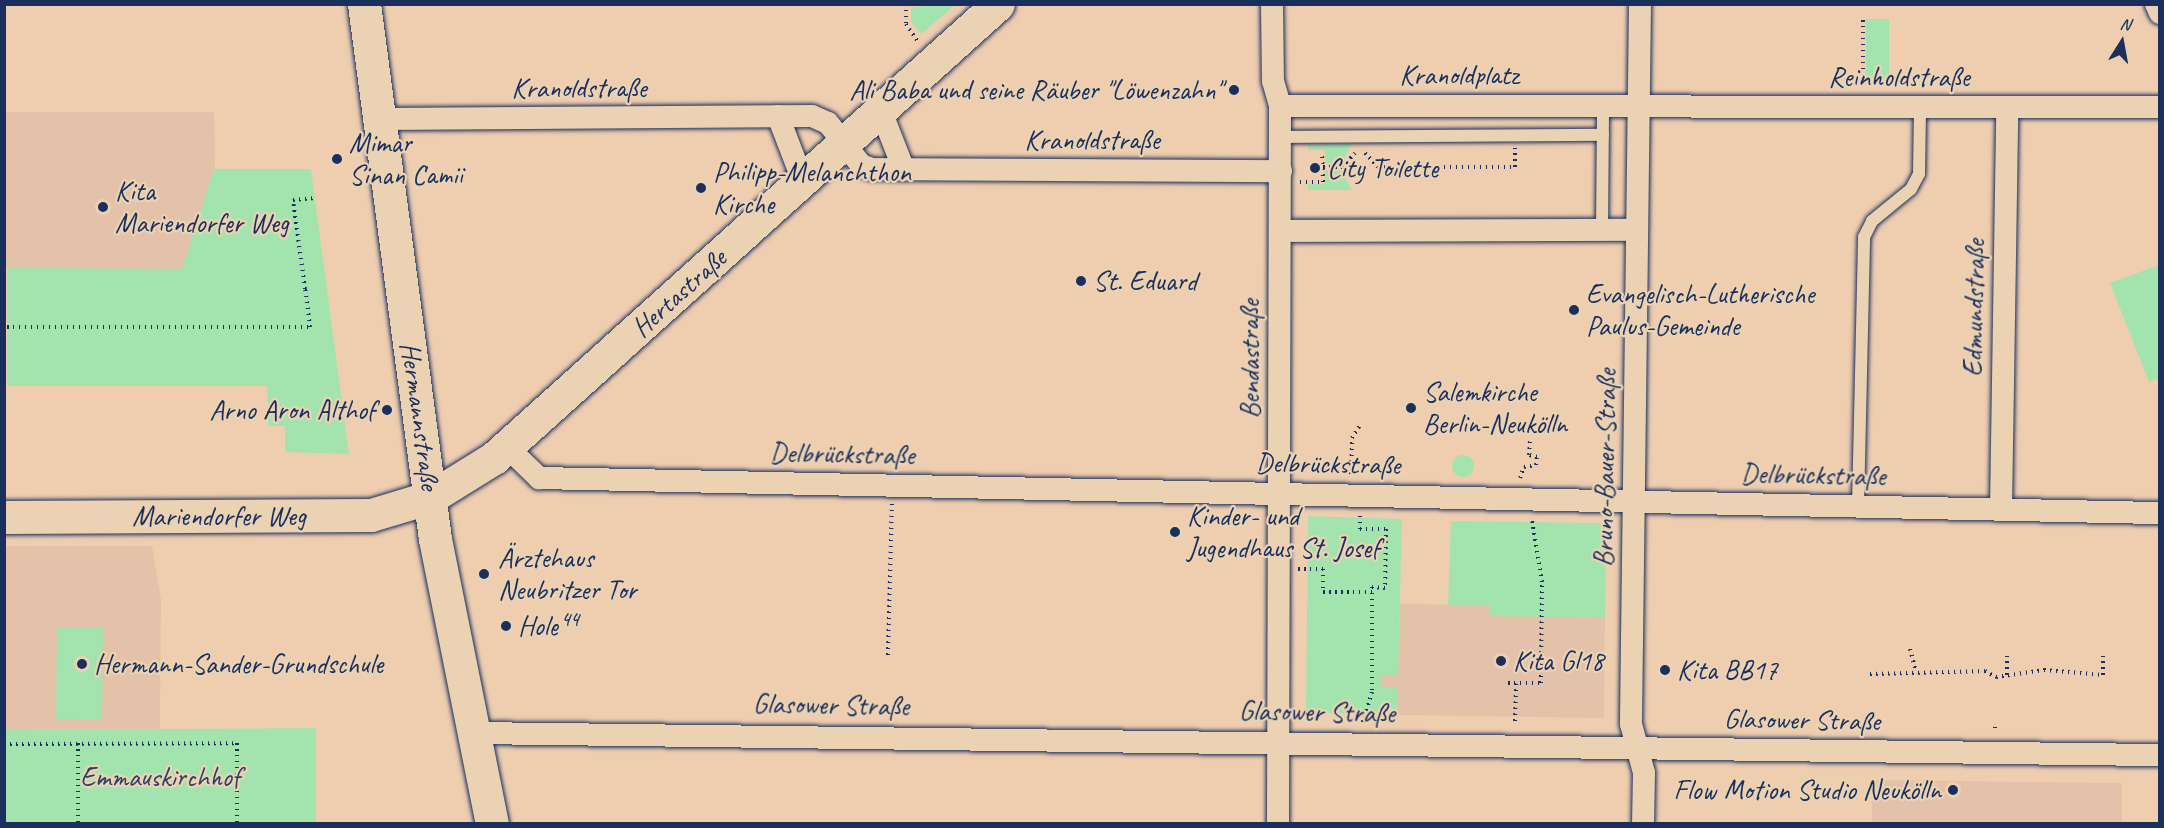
<!DOCTYPE html>
<meta charset="utf-8">
<style>
body{margin:0}
#map{position:relative;width:2164px;height:828px;overflow:hidden;background:#efceb0;font-family:Caveat,sans-serif}
div>[style]{position:absolute}
.built>*{inset:0;background:#e4c1a9}
.green>*{inset:0;background:#a3e4ae}
.round{border-radius:50%}
.path>*{height:4px;margin-top:-2px;transform-origin:0;background:repeating-linear-gradient(90deg,#1b2f5e 0 1.5px,transparent 0 6px)}
.roads{filter:drop-shadow(0 0 2px #1b2f5e) drop-shadow(0 0 2px #1b2f5e)}
.lane>*{height:12px;margin:-6px;padding:0 6px;transform-origin:6px;border-radius:6px;background:#ead2b2}
.street>*{height:22px;margin:-11px;padding:0 11px;transform-origin:11px;border-radius:11px;background:#ead2b2}
.secondary>*{height:33px;margin:-16.5px;padding:0 16.5px;transform-origin:16.5px;border-radius:16.5px;background:#ead2b2}
.dots>*{width:16px;height:16px;translate:-50% -50%;box-sizing:border-box;border:3px solid #ead2b2;border-radius:50%}
span{translate:-50% -50%;white-space:nowrap;text-align:center;line-height:1.15;-webkit-text-stroke:4.5px #ead2b2;paint-order:stroke}
.street-label{font-size:28px;color:#1b2f5e}
.poi-label{font-size:28px;color:#1b2f5e}
.right{translate:-100% -50%;text-align:right}
.left{translate:0 -50%;text-align:left}
.park-label{font-size:28px;color:#294166}
.frame{position:absolute;inset:0;border:6px solid #1b2f5e;pointer-events:none}
.north{position:absolute;left:2092px;top:12px;width:60px;height:60px;-webkit-text-stroke:4px #ead2b2;paint-order:stroke;rotate:11deg;font-size:16px;font-weight:700;line-height:24px;text-align:center;color:#1b2f5e}
.north::after{content:'';display:block;margin:auto;width:21px;height:27px;background:#1b2f5e;clip-path:polygon(50% 0,100% 100%,50% 72%,0 100%)}
</style>
<div id="map">
<div class="built">
<i style="clip-path:polygon(4px 112px,214px 112px,215px 167px,183px 270px,5px 268px)"></i>
<i style="clip-path:polygon(4px 546px,152px 546px,161px 599px,160px 729px,5px 730px)"></i>
<i style="clip-path:polygon(1400px 604px,1490px 605px,1490px 616px,1605px 618px,1604px 718px,1398px 715px,1398px 688px,1381px 687px,1381px 676px,1398px 675px)"></i>
<i style="clip-path:polygon(1872px 780px,2122px 783px,2122px 823px,1872px 823px)"></i>
</div>
<div class="green">
<i style="clip-path:polygon(955px 5px,921px 34px,911px 21px,911px 7px)"></i>
<i style="clip-path:polygon(1866px 19px,1889px 19px,1889px 79px,1866px 79px)"></i>
<i style="clip-path:polygon(1352px 144px,1341px 164px,1325px 163px,1325px 150px,1308px 150px,1308px 145px)"></i>
<i style="clip-path:polygon(214px 169px,311px 169px,349px 454px,285px 452px,285px 426px,268px 426px,267px 386px,7px 386px,7px 268px,182px 269px)"></i>
<i style="clip-path:polygon(1325px 170px,1341px 171px,1352px 190px,1308px 190px,1308px 184px,1325px 184px)"></i>
<i style="clip-path:polygon(2159px 265px,2159px 378px,2149px 382px,2110px 283px)"></i>
<i class="round" style="left:1452px;top:455px;width:22px;height:22px"></i>
<i style="clip-path:polygon(1308px 516px,1402px 519px,1398px 675px,1381px 676px,1381px 687px,1398px 687px,1398px 715px,1306px 712px)"></i>
<i style="clip-path:polygon(1451px 521px,1606px 523px,1605px 618px,1489px 616px,1489px 605px,1448px 605px)"></i>
<i style="clip-path:polygon(57px 627px,103px 627px,102px 720px,56px 719px)"></i>
<i style="clip-path:polygon(316px 728px,316px 823px,5px 823px,5px 730px)"></i>
</div>
<div class="path">
<i style="left:906px;top:4px;width:20px;rotate:90deg"></i>
<i style="left:906px;top:24px;width:22px;rotate:56deg"></i>
<i style="left:1863px;top:20px;width:59px;rotate:90deg"></i>
<i style="left:1365px;top:153px;width:19px;rotate:47deg"></i>
<i style="left:1378px;top:167px;width:137px"></i>
<i style="left:1515px;top:167px;width:19px;rotate:-90deg"></i>
<i style="left:1323px;top:167px;width:19px"></i>
<i style="left:1342px;top:167px;width:19px;rotate:-47deg"></i>
<i style="left:1300px;top:182px;width:23px"></i>
<i style="left:1323px;top:182px;width:30px;rotate:-92deg"></i>
<i style="left:305px;top:289px;width:90px;rotate:-97.7deg"></i>
<i style="left:293px;top:200px;width:22px;rotate:-5deg"></i>
<i style="left:7px;top:327px;width:303px"></i>
<i style="left:310px;top:327px;width:38px;rotate:-97deg"></i>
<i style="left:305px;top:289px;width:5px;rotate:-11deg"></i>
<i style="left:1351px;top:474px;width:36px;rotate:-88deg"></i>
<i style="left:1352px;top:438px;width:15px;rotate:-58deg"></i>
<i style="left:1520px;top:478px;width:12px;rotate:-70deg"></i>
<i style="left:1524px;top:467px;width:12px;rotate:-9deg"></i>
<i style="left:1536px;top:465px;width:8px;rotate:-83deg"></i>
<i style="left:1537px;top:457px;width:8px;rotate:-166deg"></i>
<i style="left:1529px;top:455px;width:16px;rotate:-86deg"></i>
<i style="left:1360px;top:516px;width:13px;rotate:90deg"></i>
<i style="left:1360px;top:529px;width:26px"></i>
<i style="left:1386px;top:529px;width:59px;rotate:91deg"></i>
<i style="left:1385px;top:588px;width:13px;rotate:-176deg"></i>
<i style="left:1372px;top:587px;width:105px;rotate:90deg"></i>
<i style="left:1372px;top:692px;width:34px;rotate:107deg"></i>
<i style="left:1298px;top:569px;width:25px"></i>
<i style="left:1323px;top:569px;width:23px;rotate:90deg"></i>
<i style="left:1323px;top:592px;width:49px"></i>
<i style="left:1910px;top:649px;width:23px;rotate:75deg"></i>
<i style="left:888px;top:655px;width:151px;rotate:-88.5deg"></i>
<i style="left:1870px;top:674px;width:115px;rotate:-1.5deg"></i>
<i style="left:1985px;top:671px;width:13px;rotate:29deg"></i>
<i style="left:1996px;top:677px;width:49px;rotate:-8.3deg"></i>
<i style="left:2044px;top:670px;width:59px;rotate:4.8deg"></i>
<i style="left:2103px;top:675px;width:23px;rotate:-90deg"></i>
<i style="left:2007px;top:675px;width:24px;rotate:-90deg"></i>
<i style="left:1508px;top:683px;width:33px"></i>
<i style="left:1541px;top:683px;width:101px;rotate:-89.4deg"></i>
<i style="left:1542px;top:582px;width:63px;rotate:-99.2deg"></i>
<i style="left:1515px;top:721px;width:38px;rotate:-88deg"></i>
<i style="left:1995px;top:728px;width:3px;rotate:-90deg"></i>
<i style="left:78px;top:743px;width:81px;rotate:90deg"></i>
<i style="left:4px;top:744px;width:233px;rotate:-0.2deg"></i>
<i style="left:237px;top:743px;width:81px;rotate:90deg"></i>
</div>
<div class="roads">
<div class="lane">
<i style="left:1280px;top:137px;width:323px;rotate:-0.4deg"></i>
<i style="left:1602px;top:230px;width:125px;rotate:-89.5deg"></i>
<i style="left:1858px;top:506px;width:269px;rotate:-88.7deg"></i>
<i style="left:1864px;top:237px;width:18px;rotate:-63deg"></i>
<i style="left:1872px;top:221px;width:50px;rotate:-39.4deg"></i>
<i style="left:1911px;top:189px;width:17px;rotate:-62deg"></i>
<i style="left:1919px;top:174px;width:67px;rotate:-89.1deg"></i>
</div>
<div class="street">
<i style="left:1272px;top:4px;width:77px;rotate:89.3deg"></i>
<i style="left:1273px;top:81px;width:26px;rotate:74deg"></i>
<i style="left:1280px;top:106px;width:718px;rotate:90.16deg"></i>
<i style="left:1640px;top:4px;width:720px;rotate:90.72deg"></i>
<i style="left:1631px;top:724px;width:51px;rotate:75.1deg"></i>
<i style="left:1644px;top:773px;width:51px;rotate:91.1deg"></i>
<i style="left:2156px;top:4px;width:10px;rotate:66deg"></i>
<i style="left:1280px;top:106px;width:880px;rotate:0.07deg"></i>
<i style="left:881px;top:111px;width:63px;rotate:68.7deg"></i>
<i style="left:778px;top:116px;width:70px;rotate:69deg"></i>
<i style="left:381px;top:119px;width:431px;rotate:-0.4deg"></i>
<i style="left:812px;top:116px;width:17px;rotate:24deg"></i>
<i style="left:828px;top:123px;width:53px;rotate:51.8deg"></i>
<i style="left:861px;top:165px;width:12px;rotate:20deg"></i>
<i style="left:872px;top:169px;width:409px;rotate:0.3deg"></i>
<i style="left:1280px;top:231px;width:357px;rotate:-0.2deg"></i>
<i style="left:507px;top:447px;width:45px;rotate:44.1deg"></i>
<i style="left:539px;top:478px;width:1621px;rotate:1.24deg"></i>
<i style="left:2001px;top:509px;width:402px;rotate:-89.1deg"></i>
<i style="left:473px;top:733px;width:1687px;rotate:0.75deg"></i>
</div>
<div class="secondary">
<i style="left:364px;top:4px;width:540px;rotate:82.44deg"></i>
<i style="left:435px;top:539px;width:291px;rotate:78.7deg"></i>
<i style="left:4px;top:517px;width:367px;rotate:-0.3deg"></i>
<i style="left:371px;top:515px;width:63px;rotate:-16.7deg"></i>
<i style="left:431px;top:497px;width:74px;rotate:-31.8deg"></i>
<i style="left:494px;top:458px;width:678px;rotate:-42.01deg"></i>
</div>
</div>
<div class="dots">
<i style="left:1234px;top:90px;background:#1b2f5e"></i>
<i style="left:337px;top:159px;background:#1b2f5e"></i>
<i style="left:1315px;top:168px;background:#1b2f5e"></i>
<i style="left:701px;top:188px;background:#1b2f5e"></i>
<i style="left:103px;top:207px;background:#1b2f5e"></i>
<i style="left:1081px;top:281px;background:#1b2f5e"></i>
<i style="left:1574px;top:310px;background:#1b2f5e"></i>
<i style="left:1411px;top:408px;background:#1b2f5e"></i>
<i style="left:387px;top:410px;background:#1b2f5e"></i>
<i style="left:1175px;top:532px;background:#1b2f5e"></i>
<i style="left:484px;top:574px;background:#1b2f5e"></i>
<i style="left:506px;top:626px;background:#1b2f5e"></i>
<i style="left:1501px;top:661px;background:#1b2f5e"></i>
<i style="left:82px;top:664px;background:#1b2f5e"></i>
<i style="left:1665px;top:670px;background:#1b2f5e"></i>
<i style="left:1953px;top:790px;background:#1b2f5e"></i>
</div>
<div class="street-label">
<span style="left:1459px;top:75px">Kranoldplatz</span>
<span style="left:1899px;top:77px">Reinholdstraße</span>
<span style="left:579px;top:88px">Kranoldstraße</span>
<span style="left:1092px;top:140px">Kranoldstraße</span>
<span style="left:679px;top:293px;rotate:-42deg">Hertastraße</span>
<span style="left:1974px;top:308px;rotate:-89deg">Edmundstraße</span>
<span style="left:1250px;top:359px;rotate:-90deg">Bendastraße</span>
<span style="left:420px;top:416px;rotate:82deg">Hermannstraße</span>
<span style="left:842px;top:454px;rotate:1deg">Delbrückstraße</span>
<span style="left:1328px;top:464px;rotate:1deg">Delbrückstraße</span>
<span style="left:1605px;top:468px;rotate:-89deg">Bruno-Bauer-Straße</span>
<span style="left:1813px;top:475px;rotate:1deg">Delbrückstraße</span>
<span style="left:219px;top:516px">Mariendorfer Weg</span>
<span style="left:831px;top:705px;rotate:1deg">Glasower Straße</span>
<span style="left:1317px;top:712px;rotate:1deg">Glasower Straße</span>
<span style="left:1802px;top:720px;rotate:1deg">Glasower Straße</span>
</div>
<div class="poi-label">
<span class="right" style="left:1222px;top:90px">Ali Baba und seine Räuber "Löwenzahn"</span>
<span class="left" style="left:349px;top:159px">Mimar<br>Sinan Camii</span>
<span class="left" style="left:1327px;top:168px">City Toilette</span>
<span class="left" style="left:713px;top:188px">Philipp-Melanchthon<br>Kirche</span>
<span class="left" style="left:115px;top:207px">Kita<br>Mariendorfer Weg</span>
<span class="left" style="left:1093px;top:281px">St. Eduard</span>
<span class="left" style="left:1586px;top:310px">Evangelisch-Lutherische<br>Paulus-Gemeinde</span>
<span class="left" style="left:1423px;top:408px">Salemkirche<br>Berlin-Neukölln</span>
<span class="right" style="left:375px;top:410px">Arno Aron Althof</span>
<span class="left" style="left:1187px;top:532px">Kinder- und<br>Jugendhaus St. Josef</span>
<span class="left" style="left:498px;top:574px">Ärztehaus<br>Neubritzer Tor</span>
<span class="left" style="left:518px;top:626px">Hole⁴⁴</span>
<span class="left" style="left:1513px;top:661px">Kita Gl18</span>
<span class="left" style="left:94px;top:664px">Hermann-Sander-Grundschule</span>
<span class="left" style="left:1677px;top:670px">Kita BB17</span>
<span class="right" style="left:1941px;top:790px">Flow Motion Studio Neukölln</span>
</div>
<div class="park-label">
<span style="left:160px;top:777px">Emmauskirchhof</span>
</div>
<div class="frame"></div>
<div class="north">N</div>
</div>
